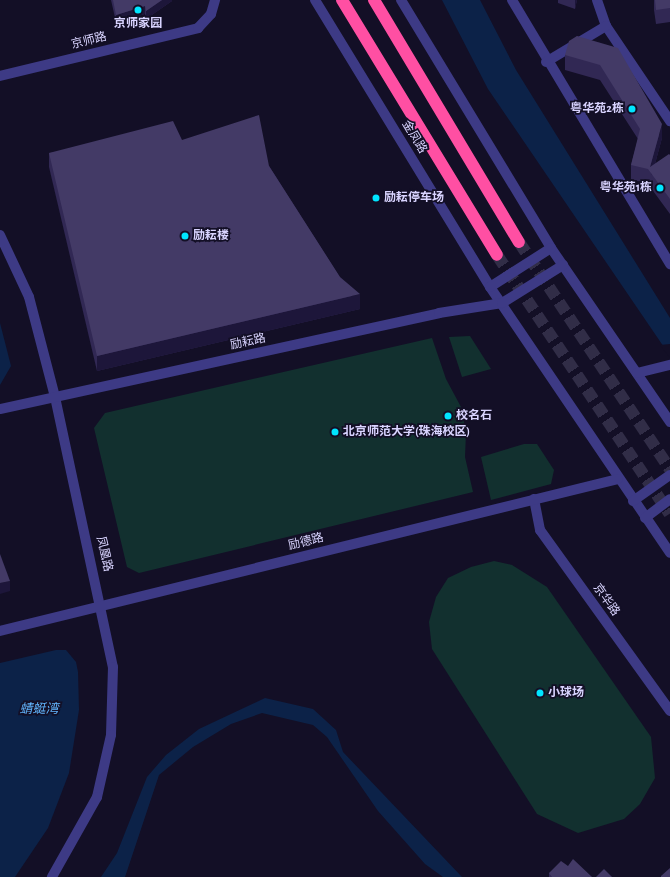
<!DOCTYPE html>
<meta charset="utf-8">
<style>
body{margin:0}
#map{position:relative;width:670px;height:877px;overflow:hidden;background:#130f26;font-family:"Alegreya Sans","Noto Sans SC",sans-serif}
div>[style]{position:absolute}
.green>*{inset:0;background:#12302f}
.water>*{inset:0;background:#0c2248}
.pier>*{inset:0;background:#130f26}
.highway-tunnel>*{height:12px;margin-top:-6px;transform-origin:0;background:repeating-linear-gradient(90deg,#312d47 0 12px,transparent 0 18px)}
.minor>*{height:10px;margin:-5px;padding:0 5px;transform-origin:5px;border-radius:5px;background:#3d3a85}
.highway>*{height:12px;margin:-6px;padding:0 6px;transform-origin:6px;border-radius:6px;background:#ff4fa3}
.wall>*{inset:0;background:#312854}
.shaded-wall>*{inset:0;background:#1d163a}
.building>*{inset:0;background:#433a66}
.dots>*{width:11px;height:11px;translate:-50% -50%;box-sizing:border-box;border:2px solid #130f26;border-radius:50%}
span{translate:-50% -50%;white-space:nowrap;text-align:center;line-height:1.15;-webkit-text-stroke:3.5px #130f26;paint-order:stroke}
.poi-label{font-size:12px;color:#d9d4ff;font-weight:700}
.right{translate:-100% -50%;text-align:right}
.left{translate:0 -50%;text-align:left}
.street-label{font-size:12px;color:#d9d4ff}
.water-label{font-size:13px;color:#62b6ff;font-style:italic}
</style>
<div id="map">
<div class="green">
<i style="clip-path:polygon(470px 336px,491px 369px,462px 377px,449px 337px)"></i>
<i style="clip-path:polygon(432px 338px,446px 379px,461px 407px,466px 433px,465px 457px,473px 492px,139px 573px,127px 567px,94px 428px,105px 413px)"></i>
<i style="clip-path:polygon(524px 444px,537px 444px,554px 470px,551px 484px,491px 500px,481px 457px)"></i>
<i style="clip-path:polygon(494px 561px,512px 565px,547px 587px,651px 737px,655px 778px,640px 804px,624px 819px,578px 833px,537px 814px,432px 649px,429px 622px,436px 597px,448px 578px,471px 567px)"></i>
</div>
<div class="water">
<i style="clip-path:polygon(442px 0,480px 0,516px 70px,670px 318px,670px 356px,488px 89px)"></i>
<i style="clip-path:polygon(0 323px,11px 366px,0 385px)"></i>
<i style="clip-path:polygon(56px 650px,66px 650px,76px 662px,78px 672px,79px 710px,69px 773px,48px 828px,15px 877px,0 877px,0 663px)"></i>
<i style="clip-path:polygon(265px 698px,313px 709px,336px 730px,343px 752px,462px 877px,443px 877px,425px 864px,378px 811px,327px 737px,313px 725px,262px 713px,231px 724px,193px 747px,159px 775px,125px 877px,101px 877px,117px 853px,147px 777px,166px 755px,199px 729px)"></i>
</div>
<div class="pier">
<i style="clip-path:polygon(670px 344px,670px 358px,660px 345px)"></i>
</div>
<div class="highway-tunnel">
<i style="left:519px;top:242px;width:273px;rotate:56.4deg"></i>
<i style="left:497px;top:255px;width:311px;rotate:56.3deg"></i>
</div>
<div class="minor">
<i style="left:315px;top:0;width:336px;rotate:58.6deg"></i>
<i style="left:490px;top:287px;width:321px;rotate:55.9deg"></i>
<i style="left:401px;top:0;width:290px;rotate:58.8deg"></i>
<i style="left:551px;top:248px;width:211px;rotate:55.6deg"></i>
<i style="left:512px;top:0;width:308px;rotate:59.1deg"></i>
<i style="left:597px;top:0;width:28px;rotate:71deg"></i>
<i style="left:606px;top:26px;width:115px;rotate:56deg"></i>
<i style="left:546px;top:62px;width:70px;rotate:-31deg"></i>
<i style="left:0;top:76px;width:204px;rotate:-13.6deg"></i>
<i style="left:198px;top:28px;width:19px;rotate:-47deg"></i>
<i style="left:211px;top:14px;width:15px;rotate:-74deg"></i>
<i style="left:0;top:235px;width:68px;rotate:64.9deg"></i>
<i style="left:29px;top:297px;width:103px;rotate:75.4deg"></i>
<i style="left:55px;top:397px;width:276px;rotate:77.9deg"></i>
<i style="left:113px;top:667px;width:68px;rotate:91.7deg"></i>
<i style="left:111px;top:735px;width:64px;rotate:102.7deg"></i>
<i style="left:97px;top:797px;width:92px;rotate:119.4deg"></i>
<i style="left:490px;top:287px;width:72px;rotate:-32.6deg"></i>
<i style="left:637px;top:373px;width:34px;rotate:-14deg"></i>
<i style="left:0;top:409px;width:449px;rotate:-12.3deg"></i>
<i style="left:439px;top:313px;width:64px;rotate:-9deg"></i>
<i style="left:502px;top:303px;width:72px;rotate:-31.9deg"></i>
<i style="left:534px;top:499px;width:32px;rotate:79deg"></i>
<i style="left:540px;top:530px;width:223px;rotate:54.3deg"></i>
<i style="left:633px;top:501px;width:45px;rotate:-35.1deg"></i>
<i style="left:645px;top:518px;width:31px;rotate:-37deg"></i>
<i style="left:0;top:631px;width:636px;rotate:-13.82deg"></i>
</div>
<div class="highway">
<i style="left:342px;top:0;width:298px;rotate:58.7deg"></i>
<i style="left:374px;top:0;width:282px;rotate:59.1deg"></i>
</div>
<div class="wall">
<i style="clip-path:polygon(111px 0,172px 0,172px 1px,146px 19px,145px 14px,116px 22px)"></i>
<i style="clip-path:polygon(558px 0,577px 0,575px 9px,558px 3px)"></i>
<i style="clip-path:polygon(654px 0,670px 0,670px 22px,656px 24px,654px 10px)"></i>
<i style="clip-path:polygon(577px 36px,662px 138px,655px 164px,670px 155px,670px 214px,648px 184px,631px 179px,631px 165px,638px 139px,600px 80px,565px 70px,565px 55px)"></i>
<i style="clip-path:polygon(182px 140px,269px 166px,360px 309px,97px 371px,49px 167px,49px 153px)"></i>
<i style="clip-path:polygon(568px 866px,592px 877px,549px 877px,549px 873px)"></i>
</div>
<div class="shaded-wall">
<i style="clip-path:polygon(162px 0,172px 0,172px 1px,146px 19px,146px 11px)"></i>
<i style="clip-path:polygon(575px 0,577px 0,575px 9px)"></i>
<i style="clip-path:polygon(145px 6px,145px 14px,116px 22px,116px 15px)"></i>
<i style="clip-path:polygon(662px 124px,662px 138px,652px 175px,650px 167px)"></i>
<i style="clip-path:polygon(360px 294px,360px 309px,97px 371px,97px 356px)"></i>
<i style="clip-path:polygon(10px 581px,10px 591px,0 594px,0 583px)"></i>
</div>
<div class="building">
<i style="clip-path:polygon(113px 0,162px 0,146px 11px,145px 6px,116px 15px)"></i>
<i style="clip-path:polygon(655px 0,670px 0,670px 8px,656px 10px)"></i>
<i style="clip-path:polygon(577px 36px,618px 48px,662px 124px,650px 167px,669px 154px,670px 155px,670px 199px,648px 169px,631px 165px,640px 129px,600px 65px,565px 55px,569px 41px)"></i>
<i style="clip-path:polygon(259px 115px,269px 166px,340px 277px,360px 294px,97px 356px,49px 153px,173px 121px,182px 140px)"></i>
<i style="clip-path:polygon(0 554px,10px 581px,0 583px)"></i>
<i style="clip-path:polygon(573px 859px,592px 877px,552px 877px,549px 873px,561px 861px,568px 866px)"></i>
<i style="clip-path:polygon(670px 868px,670px 877px,661px 877px,661px 876px)"></i>
<i style="clip-path:polygon(604px 869px,612px 877px,596px 877px)"></i>
</div>
<div class="dots">
<i style="left:138px;top:10px;background:#00e5ff"></i>
<i style="left:632px;top:109px;background:#00e5ff"></i>
<i style="left:660px;top:188px;background:#00e5ff"></i>
<i style="left:376px;top:198px;background:#00e5ff"></i>
<i style="left:185px;top:236px;background:#00e5ff"></i>
<i style="left:448px;top:416px;background:#00e5ff"></i>
<i style="left:335px;top:432px;background:#00e5ff"></i>
<i style="left:540px;top:693px;background:#00e5ff"></i>
</div>
<div class="poi-label">
<span style="left:138px;top:24px">京师家园</span>
<span class="right" style="left:624px;top:109px">粤华苑2栋</span>
<span class="right" style="left:652px;top:188px">粤华苑1栋</span>
<span class="left" style="left:384px;top:198px">励耘停车场</span>
<span class="left" style="left:193px;top:236px">励耘楼</span>
<span class="left" style="left:456px;top:416px">校名石</span>
<span class="left" style="left:343px;top:432px">北京师范大学(珠海校区)</span>
<span class="left" style="left:548px;top:693px">小球场</span>
</div>
<div class="street-label">
<span style="left:89px;top:41px;rotate:-14deg">京师路</span>
<span style="left:414px;top:137px;rotate:59deg">金凤路</span>
<span style="left:248px;top:342px;rotate:-12deg">励耘路</span>
<span style="left:306px;top:542px;rotate:-14deg">励德路</span>
<span style="left:104px;top:554px;rotate:77deg">凤凰路</span>
<span style="left:606px;top:600px;rotate:54deg">京华路</span>
</div>
<div class="water-label">
<span style="left:39px;top:710px">蜻蜓湾</span>
</div>
</div>
